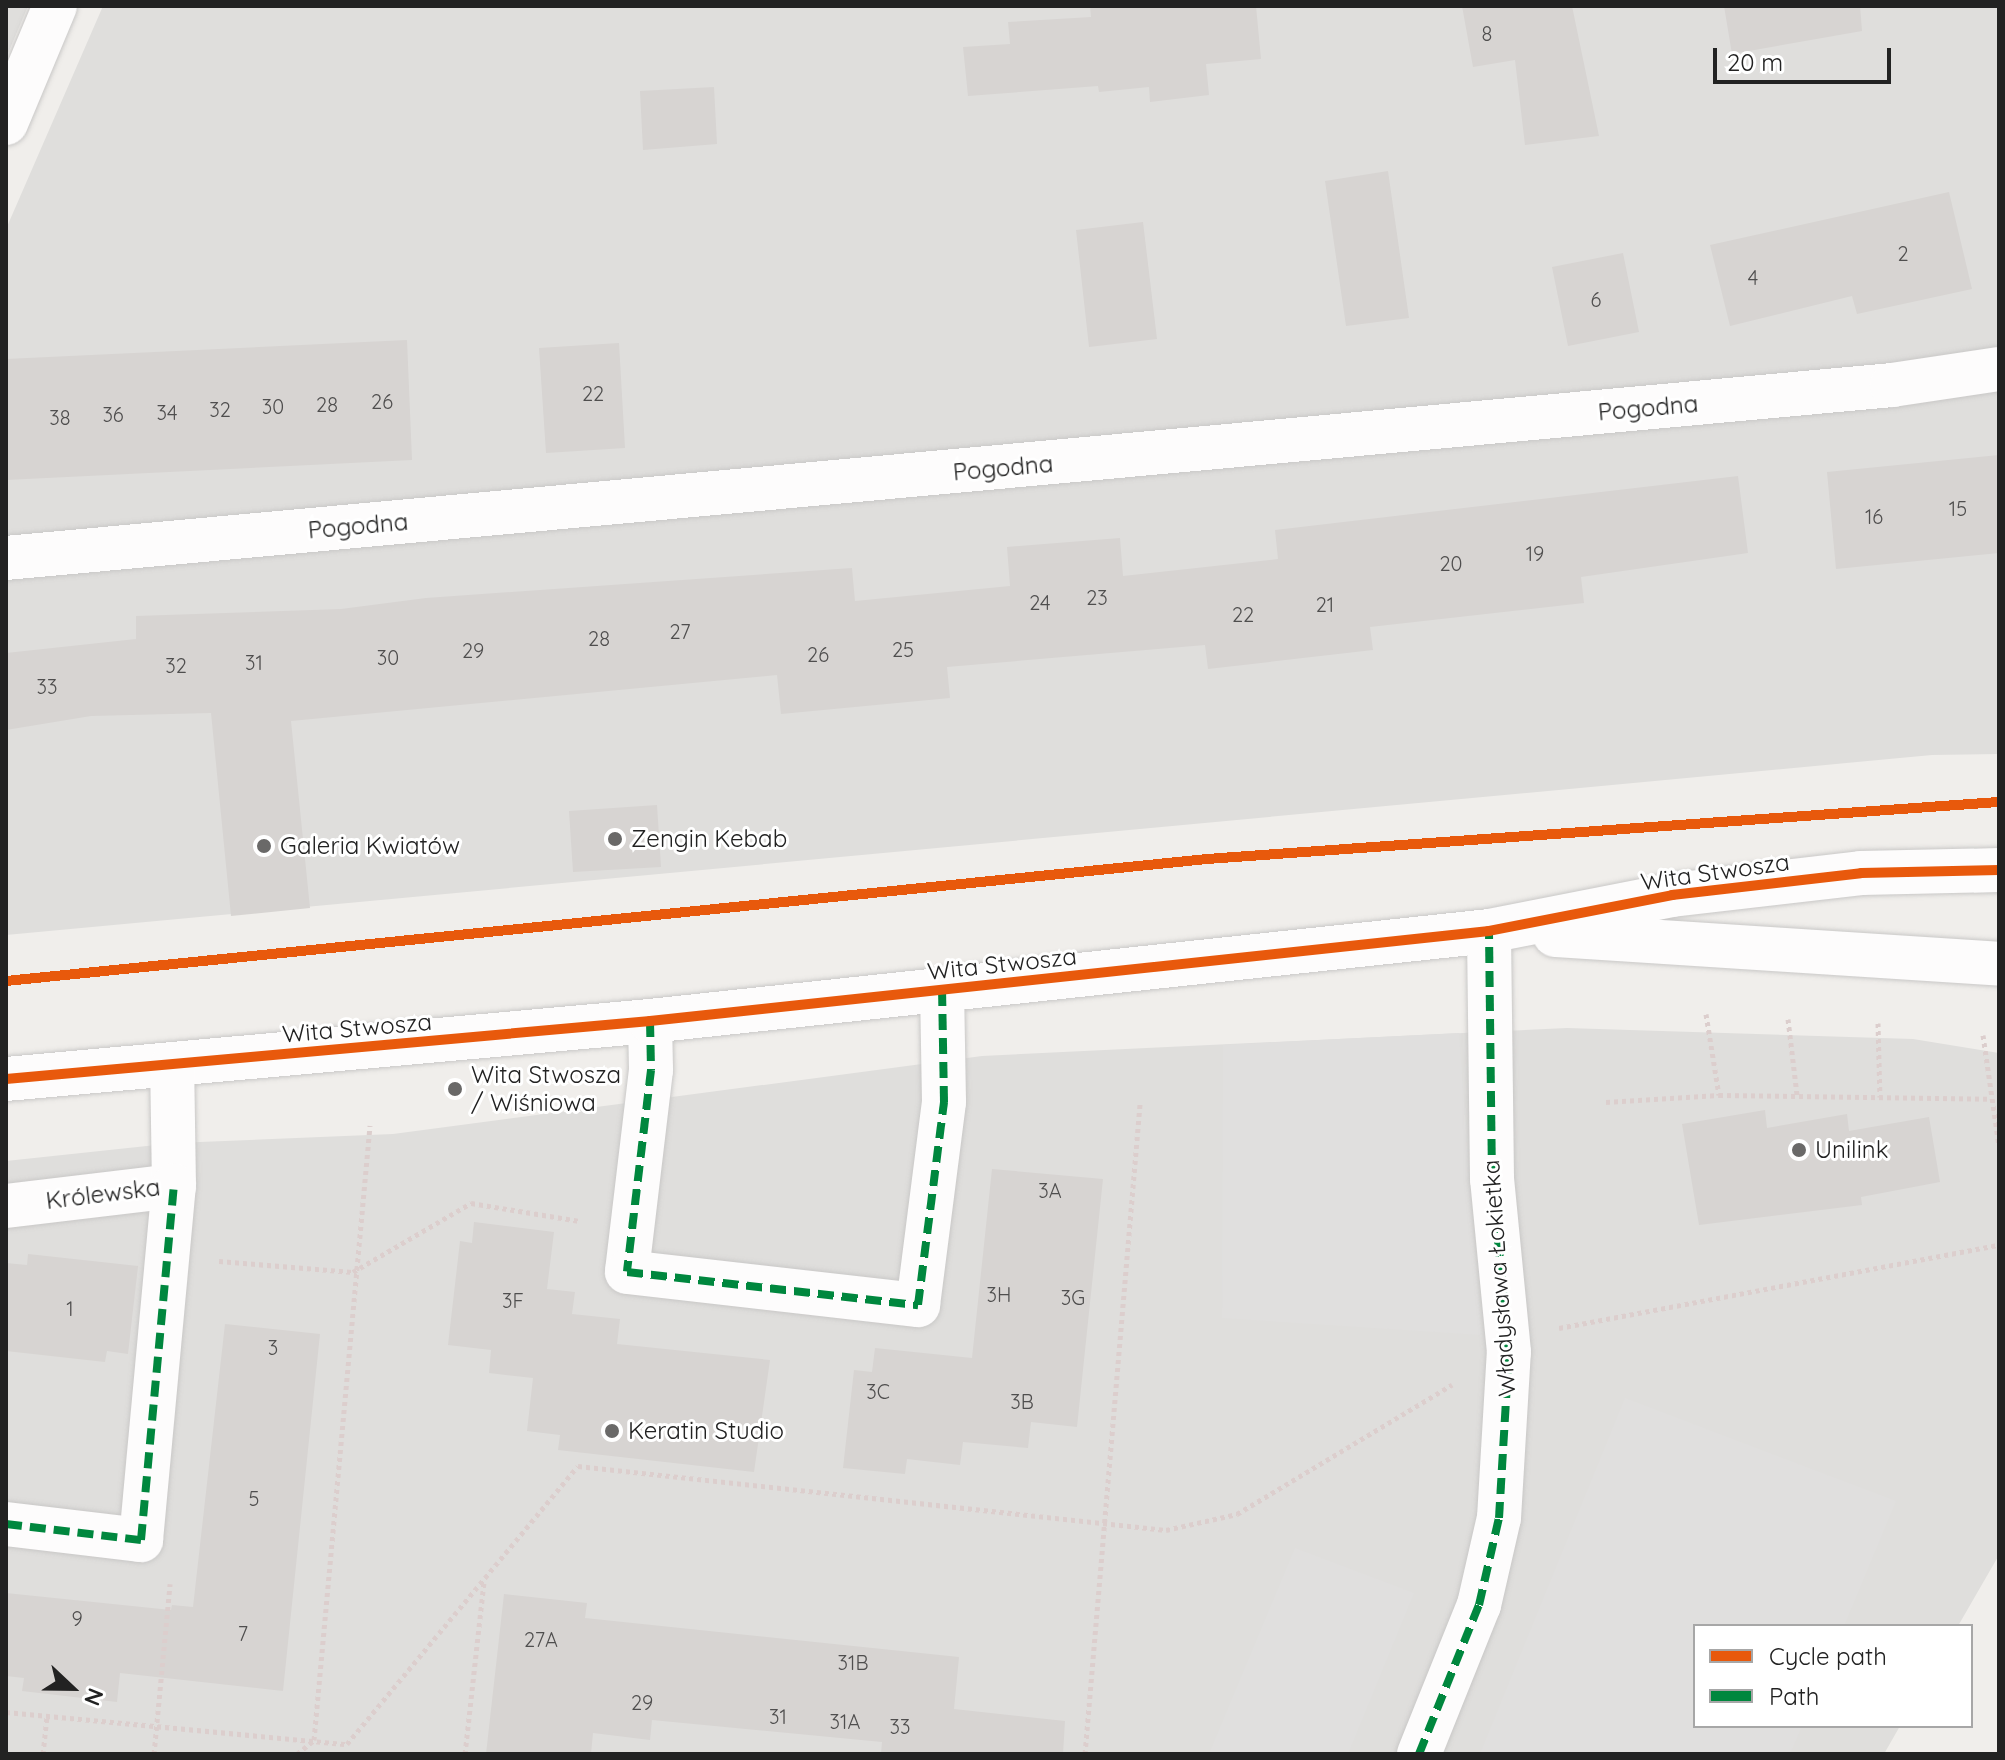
<!DOCTYPE html>
<meta charset="utf-8">
<style>
body{margin:0}
#map{position:relative;width:2005px;height:1760px;overflow:hidden;background:#f0eeeb;font-family:Quicksand,sans-serif}
div>[style]{position:absolute}
.residential>*{inset:0;background:#dfdedc}
.parking>*{inset:0;background:#e0dfde}
.building>*{inset:0;background:#d7d4d2}
.path>*{height:5px;margin-top:-2.5px;transform-origin:0;background:repeating-linear-gradient(90deg,#dccecd 0 4px,transparent 0 8px)}
.roads{filter:drop-shadow(0 0 2px #c9c8c7) drop-shadow(0 0 2px #c9c8c7)}
.minor>*{height:44px;margin:-22px;padding:0 22px;transform-origin:22px;border-radius:22px;background:#fdfcfc}
.quiet>*{height:8px;margin-top:-4px;transform-origin:0;background:repeating-linear-gradient(90deg,#00873e 0 16px,transparent 0 24px)}
.cycleway>*{height:10px;margin:-5px;padding:0 5px;transform-origin:5px;border-radius:5px;background:#e8590c}
.dots>*{width:22px;height:22px;translate:-50% -50%;box-sizing:border-box;border:4px solid #fff;border-radius:50%}
span{translate:-50% -50%;white-space:nowrap;text-align:center;line-height:1.15;-webkit-text-stroke:6px #fff;paint-order:stroke}
.number-label{font-size:20px;color:#4f4e4e}
.number-label span{-webkit-text-stroke-width:0}
.street-label{font-size:24px;color:#222}
.poi-label{font-size:24px;color:#222}
.left{translate:0 -50%;text-align:left}
.frame{position:absolute;inset:0;border:8px solid #222;pointer-events:none}
.legend{position:absolute;left:1693px;top:1624px;width:280px;height:104px;box-sizing:border-box;background:#fff;border:2px solid #a7a7a7;margin:0;padding:10px 14px;list-style:none;font-size:24px;color:#222}
.legend li{display:flex;align-items:center;gap:16px;height:40px}
.legend b{width:40px;border:2px solid #a7a7a7}
.north{position:absolute;left:32px;top:1648px;width:80px;height:80px;-webkit-text-stroke:6px #fff;paint-order:stroke;rotate:112deg;font-size:22px;font-weight:700;line-height:32px;text-align:center;color:#222}
.north::after{content:'';display:block;margin:auto;width:28px;height:36px;background:#222;clip-path:polygon(50% 0,100% 100%,50% 72%,0 100%)}
.scale{position:absolute;left:1713px;top:48px;width:178px;height:36px;box-sizing:border-box;border:4px solid #222;border-top:0;padding-left:10px;font-size:24px;line-height:28px;white-space:nowrap;color:#222;-webkit-text-stroke:6px #fff;paint-order:stroke}
</style>
<div id="map">
<div class="residential">
<i style="clip-path:polygon(6px 6px,28px 6px,6px 58px)"></i>
<i style="clip-path:polygon(103px 6px,1999px 6px,1999px 754px,1932px 755px,6px 935px,6px 229px)"></i>
<i style="clip-path:polygon(1567px 1028px,1913px 1039px,1999px 1053px,1999px 1555px,1958px 1626px,1695px 1626px,1695px 1726px,1900px 1726px,1884px 1754px,6px 1754px,6px 1161px,175px 1143px,393px 1134px,982px 1056px)"></i>
</div>
<div class="parking">
<i style="clip-path:polygon(1459px 1033px,1481px 1335px,1222px 1318px,1223px 1045px)"></i>
<i style="clip-path:polygon(1625px 1398px,1896px 1501px,1844px 1626px,1695px 1626px,1695px 1726px,1802px 1726px,1790px 1754px,1480px 1754px)"></i>
<i style="clip-path:polygon(1295px 1548px,1414px 1593px,1348px 1754px,1209px 1754px)"></i>
</div>
<div class="building">
<i style="clip-path:polygon(1090px 6px,1256px 6px,1261px 59px,1206px 64px,1209px 95px,1150px 102px,1149px 87px,1099px 92px,1098px 86px,968px 96px,963px 47px,1010px 44px,1008px 22px,1091px 17px)"></i>
<i style="clip-path:polygon(1462px 6px,1572px 6px,1599px 136px,1525px 145px,1515px 60px,1473px 67px)"></i>
<i style="clip-path:polygon(1724px 6px,1860px 6px,1862px 31px,1732px 54px)"></i>
<i style="clip-path:polygon(714px 87px,717px 144px,643px 150px,640px 91px)"></i>
<i style="clip-path:polygon(1388px 171px,1409px 318px,1346px 326px,1325px 181px)"></i>
<i style="clip-path:polygon(1949px 192px,1972px 289px,1857px 314px,1852px 296px,1730px 326px,1710px 245px)"></i>
<i style="clip-path:polygon(1143px 222px,1157px 339px,1089px 347px,1076px 230px)"></i>
<i style="clip-path:polygon(1623px 253px,1639px 332px,1568px 346px,1552px 267px)"></i>
<i style="clip-path:polygon(407px 340px,412px 460px,6px 480px,6px 359px)"></i>
<i style="clip-path:polygon(619px 343px,625px 448px,546px 453px,539px 348px)"></i>
<i style="clip-path:polygon(1999px 455px,1999px 553px,1836px 569px,1827px 472px)"></i>
<i style="clip-path:polygon(1738px 476px,1748px 553px,1581px 577px,1584px 603px,1370px 627px,1373px 650px,1208px 669px,1205px 645px,947px 667px,950px 698px,781px 714px,777px 675px,291px 721px,310px 908px,231px 916px,211px 713px,91px 716px,6px 730px,6px 653px,136px 639px,136px 616px,341px 609px,426px 598px,852px 568px,855px 601px,1010px 586px,1007px 547px,1120px 538px,1123px 576px,1278px 559px,1275px 530px)"></i>
<i style="clip-path:polygon(657px 805px,661px 867px,573px 872px,569px 811px)"></i>
<i style="clip-path:polygon(1765px 1110px,1767px 1128px,1847px 1114px,1849px 1131px,1929px 1117px,1940px 1182px,1861px 1197px,1862px 1205px,1699px 1225px,1682px 1124px)"></i>
<i style="clip-path:polygon(992px 1169px,1103px 1179px,1077px 1427px,1031px 1422px,1028px 1448px,963px 1442px,960px 1465px,907px 1459px,905px 1474px,843px 1468px,854px 1370px,872px 1372px,875px 1348px,972px 1358px)"></i>
<i style="clip-path:polygon(474px 1222px,554px 1232px,547px 1289px,575px 1292px,572px 1314px,620px 1319px,617px 1344px,770px 1360px,754px 1472px,558px 1450px,560px 1435px,527px 1431px,533px 1378px,489px 1373px,491px 1350px,448px 1345px,460px 1241px,472px 1243px)"></i>
<i style="clip-path:polygon(28px 1254px,138px 1266px,128px 1354px,107px 1351px,105px 1362px,6px 1351px,6px 1263px,27px 1265px)"></i>
<i style="clip-path:polygon(225px 1324px,320px 1334px,283px 1691px,120px 1673px,117px 1702px,22px 1691px,24px 1678px,6px 1676px,6px 1593px,171px 1610px,172px 1605px,193px 1607px)"></i>
<i style="clip-path:polygon(504px 1594px,587px 1603px,585px 1618px,959px 1657px,954px 1709px,1065px 1721px,1063px 1754px,881px 1754px,882px 1742px,652px 1720px,650px 1740px,593px 1733px,591px 1754px,486px 1754px)"></i>
</div>
<div class="path">
<i style="left:1706px;top:1014px;width:82px;rotate:80.9deg"></i>
<i style="left:1788px;top:1019px;width:77px;rotate:83.2deg"></i>
<i style="left:1878px;top:1023px;width:74px;rotate:88.5deg"></i>
<i style="left:1983px;top:1035px;width:112px;rotate:81.8deg"></i>
<i style="left:1606px;top:1102px;width:113px;rotate:-3.5deg"></i>
<i style="left:1719px;top:1095px;width:271px;rotate:0.8deg"></i>
<i style="left:219px;top:1261px;width:134px;rotate:4.7deg"></i>
<i style="left:353px;top:1272px;width:137px;rotate:-30.3deg"></i>
<i style="left:471px;top:1203px;width:110px;rotate:9.4deg"></i>
<i style="left:1559px;top:1328px;width:448px;rotate:-10.7deg"></i>
<i style="left:6px;top:1712px;width:342px;rotate:5.4deg"></i>
<i style="left:347px;top:1744px;width:361px;rotate:-50.3deg"></i>
<i style="left:578px;top:1466px;width:591px;rotate:6.21deg"></i>
<i style="left:1166px;top:1530px;width:73px;rotate:-12.7deg"></i>
<i style="left:1237px;top:1514px;width:251px;rotate:-31deg"></i>
<i style="left:43px;top:1754px;width:39px;rotate:-84deg"></i>
<i style="left:154px;top:1754px;width:171px;rotate:-84.6deg"></i>
<i style="left:297px;top:1754px;width:22px;rotate:-39deg"></i>
<i style="left:314px;top:1740px;width:617px;rotate:-84.79deg"></i>
<i style="left:465px;top:1754px;width:173px;rotate:-83.7deg"></i>
<i style="left:1085px;top:1754px;width:652px;rotate:-85.16deg"></i>
</div>
<div class="roads">
<div class="minor">
<i style="left:6px;top:123px;width:127px;rotate:-67.3deg"></i>
<i style="left:6px;top:558px;width:1894px;rotate:-5.24deg"></i>
<i style="left:1892px;top:385px;width:108px;rotate:-8.5deg"></i>
<i style="left:1555px;top:935px;width:445px;rotate:3.7deg"></i>
<i style="left:650px;top:1021px;width:49px;rotate:88.8deg"></i>
<i style="left:651px;top:1070px;width:203px;rotate:96.8deg"></i>
<i style="left:627px;top:1272px;width:293px;rotate:6.5deg"></i>
<i style="left:918px;top:1305px;width:205px;rotate:-82.7deg"></i>
<i style="left:944px;top:1102px;width:111px;rotate:-91deg"></i>
<i style="left:6px;top:1079px;width:647px;rotate:-5.15deg"></i>
<i style="left:650px;top:1021px;width:844px;rotate:-6.12deg"></i>
<i style="left:1489px;top:931px;width:187px;rotate:-11.1deg"></i>
<i style="left:1672px;top:895px;width:190px;rotate:-6.6deg"></i>
<i style="left:1861px;top:873px;width:138px;rotate:-1.2deg"></i>
<i style="left:6px;top:1206px;width:169px;rotate:-6.8deg"></i>
<i style="left:174px;top:1186px;width:121px;rotate:-90.9deg"></i>
<i style="left:6px;top:1524px;width:136px;rotate:6.8deg"></i>
<i style="left:141px;top:1540px;width:356px;rotate:-84.7deg"></i>
<i style="left:1419px;top:1754px;width:161px;rotate:-68.1deg"></i>
<i style="left:1479px;top:1605px;width:89px;rotate:-77.1deg"></i>
<i style="left:1499px;top:1518px;width:166px;rotate:-86.6deg"></i>
<i style="left:1509px;top:1352px;width:174px;rotate:-95.6deg"></i>
<i style="left:1492px;top:1179px;width:248px;rotate:-90.7deg"></i>
</div>
</div>
<div class="quiet">
<i style="left:650px;top:1021px;width:49px;rotate:88.8deg"></i>
<i style="left:651px;top:1070px;width:203px;rotate:96.8deg"></i>
<i style="left:627px;top:1272px;width:293px;rotate:6.5deg"></i>
<i style="left:918px;top:1305px;width:205px;rotate:-82.7deg"></i>
<i style="left:944px;top:1102px;width:111px;rotate:-91deg"></i>
<i style="left:6px;top:1524px;width:136px;rotate:6.8deg"></i>
<i style="left:141px;top:1540px;width:356px;rotate:-84.7deg"></i>
<i style="left:1419px;top:1754px;width:161px;rotate:-68.1deg"></i>
<i style="left:1479px;top:1605px;width:89px;rotate:-77.1deg"></i>
<i style="left:1499px;top:1518px;width:166px;rotate:-86.6deg"></i>
<i style="left:1509px;top:1352px;width:174px;rotate:-95.6deg"></i>
<i style="left:1492px;top:1179px;width:248px;rotate:-90.7deg"></i>
</div>
<div class="cycleway">
<i style="left:6px;top:981px;width:1207px;rotate:-5.8deg"></i>
<i style="left:1207px;top:859px;width:794px;rotate:-4.12deg"></i>
<i style="left:6px;top:1079px;width:647px;rotate:-5.15deg"></i>
<i style="left:650px;top:1021px;width:844px;rotate:-6.12deg"></i>
<i style="left:1489px;top:931px;width:187px;rotate:-11.1deg"></i>
<i style="left:1672px;top:895px;width:190px;rotate:-6.6deg"></i>
<i style="left:1861px;top:873px;width:138px;rotate:-1.2deg"></i>
</div>
<div class="dots">
<i style="left:615px;top:839px;background:#6a6968"></i>
<i style="left:264px;top:846px;background:#6a6968"></i>
<i style="left:455px;top:1089px;background:#6a6968"></i>
<i style="left:1799px;top:1150px;background:#6a6968"></i>
<i style="left:612px;top:1431px;background:#6a6968"></i>
</div>
<div class="number-label">
<span style="left:1487px;top:33px">8</span>
<span style="left:1903px;top:253px">2</span>
<span style="left:1753px;top:277px">4</span>
<span style="left:1596px;top:299px">6</span>
<span style="left:593px;top:393px">22</span>
<span style="left:382px;top:401px">26</span>
<span style="left:327px;top:404px">28</span>
<span style="left:273px;top:406px">30</span>
<span style="left:220px;top:409px">32</span>
<span style="left:167px;top:412px">34</span>
<span style="left:113px;top:414px">36</span>
<span style="left:60px;top:417px">38</span>
<span style="left:1958px;top:508px">15</span>
<span style="left:1874px;top:516px">16</span>
<span style="left:1535px;top:553px">19</span>
<span style="left:1451px;top:563px">20</span>
<span style="left:1097px;top:597px">23</span>
<span style="left:1040px;top:602px">24</span>
<span style="left:1325px;top:604px">21</span>
<span style="left:1243px;top:614px">22</span>
<span style="left:680px;top:631px">27</span>
<span style="left:599px;top:638px">28</span>
<span style="left:903px;top:649px">25</span>
<span style="left:473px;top:650px">29</span>
<span style="left:818px;top:654px">26</span>
<span style="left:388px;top:657px">30</span>
<span style="left:254px;top:662px">31</span>
<span style="left:176px;top:665px">32</span>
<span style="left:47px;top:686px">33</span>
<span style="left:1050px;top:1190px">3A</span>
<span style="left:999px;top:1294px">3H</span>
<span style="left:1073px;top:1297px">3G</span>
<span style="left:513px;top:1300px">3F</span>
<span style="left:70px;top:1308px">1</span>
<span style="left:273px;top:1347px">3</span>
<span style="left:878px;top:1391px">3C</span>
<span style="left:1022px;top:1401px">3B</span>
<span style="left:254px;top:1498px">5</span>
<span style="left:77px;top:1618px">9</span>
<span style="left:243px;top:1633px">7</span>
<span style="left:541px;top:1639px">27A</span>
<span style="left:853px;top:1662px">31B</span>
<span style="left:642px;top:1702px">29</span>
<span style="left:778px;top:1716px">31</span>
<span style="left:845px;top:1721px">31A</span>
<span style="left:900px;top:1726px">33</span>
</div>
<div class="street-label">
<span style="left:1648px;top:408px;rotate:-5deg">Pogodna</span>
<span style="left:1003px;top:468px;rotate:-5deg">Pogodna</span>
<span style="left:358px;top:526px;rotate:-5deg">Pogodna</span>
<span style="left:1715px;top:872px;rotate:-8deg">Wita Stwosza</span>
<span style="left:1002px;top:964px;rotate:-6deg">Wita Stwosza</span>
<span style="left:357px;top:1028px;rotate:-5deg">Wita Stwosza</span>
<span style="left:103px;top:1194px;rotate:-7deg">Królewska</span>
<span style="left:1499px;top:1278px;rotate:-94deg">Władysława Łokietka</span>
</div>
<div class="poi-label">
<span class="left" style="left:631px;top:839px">Zengin Kebab</span>
<span class="left" style="left:280px;top:846px">Galeria Kwiatów</span>
<span class="left" style="left:471px;top:1089px">Wita Stwosza<br>/ Wiśniowa</span>
<span class="left" style="left:1815px;top:1150px">Unilink</span>
<span class="left" style="left:628px;top:1431px">Keratin Studio</span>
</div>
<div class="frame"></div>
<ul class="legend">
<li><b style="height:10px;background:#e8590c"></b>Cycle path</li>
<li><b style="height:10px;background:#00873e"></b>Path</li>
</ul>
<div class="north">N</div>
<div class="scale">20 m</div>
</div>
